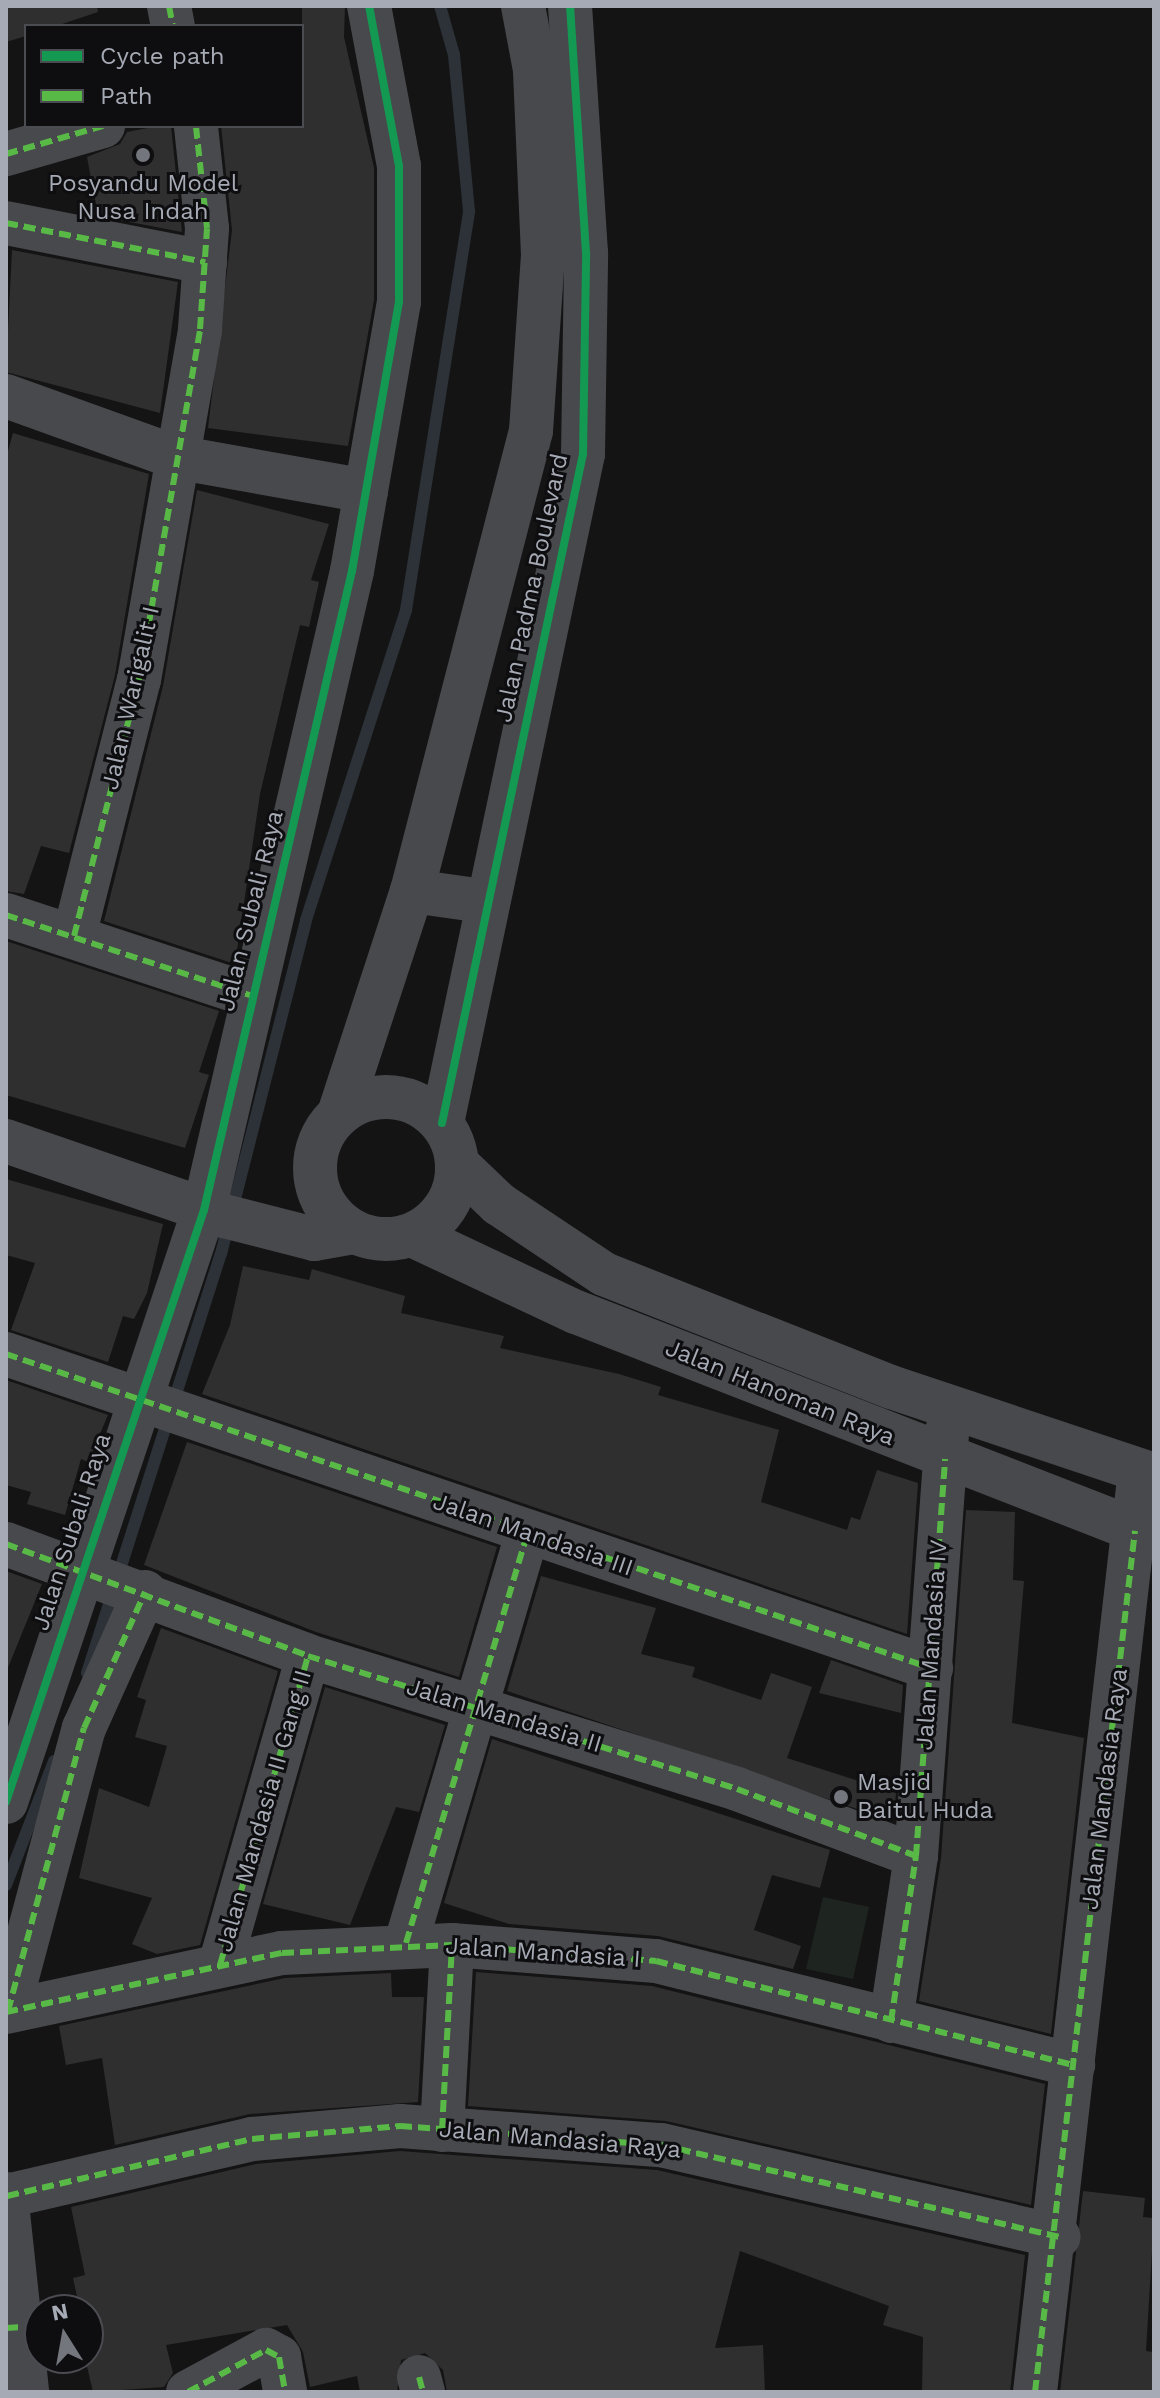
<!DOCTYPE html>
<style>
body{margin:0}
#map{position:relative;width:1160px;height:2398px;overflow:hidden;background:#141414;font-family:"Work Sans",sans-serif}
div>[style]{position:absolute}
.green>*{inset:0;background:#1e241f}
.stream>*{height:12px;margin:-6px;padding:0 6px;transform-origin:6px;border-radius:6px;background:#2c3238}
.building>*{inset:0;background:#2f2f30}
.minor>*{height:44px;margin:-22px;padding:0 22px;transform-origin:22px;border-radius:22px;background:#48494d}
.minor>.ring{margin:-22px;padding:0;box-sizing:content-box;background:none;border:44px solid #48494d;border-radius:50%}
.quiet>*{height:6px;margin-top:-3px;transform-origin:0;background:repeating-linear-gradient(90deg,#58b947 0 12px,transparent 0 18px)}
.cycleway>*{height:8px;margin:-4px;padding:0 4px;transform-origin:4px;border-radius:4px;background:#139951}
.dots>*{width:22px;height:22px;translate:-50% -50%;box-sizing:border-box;border:4px solid #0e0e10;border-radius:50%}
span{translate:-50% -50%;white-space:nowrap;text-align:center;line-height:1.15;-webkit-text-stroke:6px #0e0e10;paint-order:stroke}
.poi-label{font-size:24px;color:#a6aab4}
.left{translate:0 -50%;text-align:left}
.street-label{font-size:24px;color:#a6aab4}
.frame{position:absolute;inset:0;border:8px solid #a6aab4;pointer-events:none}
.legend{position:absolute;left:24px;top:24px;width:280px;height:104px;box-sizing:border-box;background:#0e0e10;border:2px solid #4b4c52;margin:0;padding:10px 14px;list-style:none;font-size:24px;color:#a6aab4}
.legend li{display:flex;align-items:center;gap:16px;height:40px}
.legend b{width:40px;border:2px solid #4b4c52}
.north{position:absolute;left:24px;top:2294px;width:80px;height:80px;box-sizing:border-box;background:#0e0e10;border:2px solid #4b4c52;border-radius:50%;rotate:349deg;font-size:22px;font-weight:700;line-height:32px;text-align:center;color:#a6aab4}
.north::after{content:'';display:block;margin:auto;width:28px;height:36px;background:#73767c;clip-path:polygon(50% 0,100% 100%,50% 72%,0 100%)}
</style>
<div id="map">
<div class="green">
<i style="clip-path:polygon(823px 1897px,869px 1907px,853px 1979px,806px 1969px)"></i>
</div>
<div class="stream">
<i style="left:87px;top:1673px;width:440px;rotate:-72.3deg"></i>
<i style="left:221px;top:1254px;width:345px;rotate:-75.7deg"></i>
<i style="left:306px;top:920px;width:326px;rotate:-72.1deg"></i>
<i style="left:406px;top:610px;width:404px;rotate:-81deg"></i>
<i style="left:469px;top:211px;width:157px;rotate:-95.5deg"></i>
<i style="left:454px;top:55px;width:51px;rotate:-105.9deg"></i>
<i style="left:6px;top:1885px;width:133px;rotate:-68.8deg"></i>
</div>
<div class="building">
<i style="clip-path:polygon(6px 6px,97px 6px,98px 12px,56px 26px,26px 26px,26px 36px,6px 42px)"></i>
<i style="clip-path:polygon(302px 6px,345px 6px,344px 37px,374px 168px,374px 300px,348px 446px,208px 428px,232px 230px,221px 126px,302px 126px)"></i>
<i style="clip-path:polygon(158px 126px,171px 126px,182px 232px,98px 216px,87px 157px,120px 144px,127px 132px)"></i>
<i style="clip-path:polygon(12px 250px,178px 282px,160px 413px,6px 372px)"></i>
<i style="clip-path:polygon(13px 433px,149px 474px,115px 675px,69px 853px,41px 846px,24px 894px,6px 891px,6px 458px)"></i>
<i style="clip-path:polygon(197px 490px,329px 524px,311px 580px,319px 582px,309px 627px,300px 625px,260px 794px,235px 964px,104px 921px,163px 686px)"></i>
<i style="clip-path:polygon(6px 941px,219px 1011px,199px 1072px,209px 1075px,185px 1148px,6px 1095px)"></i>
<i style="clip-path:polygon(6px 1179px,163px 1224px,147px 1293px,134px 1319px,123px 1316px,108px 1362px,11px 1330px,35px 1263px,6px 1255px)"></i>
<i style="clip-path:polygon(243px 1266px,309px 1280px,312px 1269px,405px 1296px,401px 1313px,504px 1336px,500px 1348px,619px 1374px,661px 1387px,658px 1395px,779px 1430px,761px 1502px,847px 1530px,851px 1517px,860px 1520px,877px 1470px,918px 1483px,907px 1634px,202px 1394px,230px 1325px)"></i>
<i style="clip-path:polygon(6px 1380px,108px 1415px,88px 1462px,81px 1459px,65px 1515px,27px 1504px,31px 1492px,6px 1485px)"></i>
<i style="clip-path:polygon(187px 1442px,497px 1547px,459px 1677px,316px 1632px,144px 1565px)"></i>
<i style="clip-path:polygon(966px 1510px,1015px 1512px,1013px 1580px,1024px 1581px,1012px 1723px,1084px 1738px,1051px 2034px,919px 2001px,941px 1858px)"></i>
<i style="clip-path:polygon(6px 1571px,42px 1584px,7px 1670px,6px 1670px)"></i>
<i style="clip-path:polygon(541px 1576px,656px 1608px,641px 1654px,695px 1667px,692px 1677px,761px 1700px,771px 1673px,812px 1687px,787px 1758px,896px 1793px,893px 1821px,507px 1691px)"></i>
<i style="clip-path:polygon(161px 1628px,278px 1671px,200px 1945px,157px 1954px,132px 1944px,152px 1898px,79px 1878px,99px 1788px,149px 1807px,167px 1746px,135px 1737px,146px 1700px,137px 1697px)"></i>
<i style="clip-path:polygon(831px 1660px,903px 1685px,901px 1713px,819px 1693px)"></i>
<i style="clip-path:polygon(325px 1687px,445px 1725px,419px 1812px,396px 1807px,350px 1925px,263px 1904px)"></i>
<i style="clip-path:polygon(492px 1739px,830px 1850px,820px 1888px,772px 1875px,754px 1930px,801px 1946px,793px 1969px,658px 1936px,509px 1924px,444px 1903px)"></i>
<i style="clip-path:polygon(476px 1972px,652px 1986px,1045px 2084px,1031px 2205px,666px 2121px,468px 2106px)"></i>
<i style="clip-path:polygon(391px 1973px,392px 1997px,424px 1997px,418px 2102px,250px 2114px,115px 2145px,102px 2058px,66px 2065px,59px 2026px,285px 1978px)"></i>
<i style="clip-path:polygon(400px 2151px,657px 2170px,1025px 2255px,1010px 2392px,922px 2392px,923px 2337px,883px 2325px,889px 2306px,740px 2251px,715px 2348px,763px 2345px,765px 2392px,447px 2392px,443px 2370px,425px 2353px,401px 2360px,397px 2392px,360px 2392px,357px 2376px,310px 2387px,303px 2352px,287px 2325px,166px 2345px,173px 2373px,164px 2387px,93px 2392px,85px 2358px,88px 2310px,80px 2310px,73px 2278px,85px 2275px,71px 2207px,256px 2164px)"></i>
<i style="clip-path:polygon(1083px 2191px,1145px 2198px,1143px 2217px,1154px 2218px,1146px 2351px,1154px 2352px,1154px 2392px,1060px 2392px)"></i>
</div>
<div class="minor">
<i style="left:169px;top:6px;width:20px;rotate:79deg"></i>
<i style="left:6px;top:154px;width:101px;rotate:-16.1deg"></i>
<i style="left:6px;top:223px;width:203px;rotate:11.1deg"></i>
<i style="left:6px;top:396px;width:180px;rotate:19.8deg"></i>
<i style="left:175px;top:457px;width:194px;rotate:10.1deg"></i>
<i style="left:412px;top:891px;width:72px;rotate:8deg"></i>
<i style="left:6px;top:915px;width:257px;rotate:18.2deg"></i>
<i style="left:74px;top:936px;width:264px;rotate:-75.8deg"></i>
<i style="left:139px;top:680px;width:356px;rotate:-80.1deg"></i>
<i style="left:200px;top:329px;width:101px;rotate:-86deg"></i>
<i style="left:207px;top:228px;width:103px;rotate:-96.2deg"></i>
<i class="ring" style="left:315px;top:1097px;width:98px;height:98px"></i>
<i style="left:339px;top:1114px;width:235px;rotate:-71.9deg"></i>
<i style="left:412px;top:891px;width:475px;rotate:-75.5deg"></i>
<i style="left:531px;top:431px;width:176px;rotate:-86.1deg"></i>
<i style="left:543px;top:255px;width:185px;rotate:-92.5deg"></i>
<i style="left:535px;top:70px;width:65px;rotate:-100.6deg"></i>
<i style="left:442px;top:1123px;width:684px;rotate:-78.1deg"></i>
<i style="left:583px;top:454px;width:201px;rotate:-89.1deg"></i>
<i style="left:586px;top:253px;width:248px;rotate:-93.7deg"></i>
<i style="left:6px;top:1141px;width:231px;rotate:19deg"></i>
<i style="left:224px;top:1216px;width:93px;rotate:14.3deg"></i>
<i style="left:314px;top:1239px;width:40px;rotate:-10deg"></i>
<i style="left:458px;top:1165px;width:57px;rotate:43.6deg"></i>
<i style="left:499px;top:1204px;width:126px;rotate:33.7deg"></i>
<i style="left:604px;top:1274px;width:308px;rotate:21.5deg"></i>
<i style="left:891px;top:1387px;width:277px;rotate:18.5deg"></i>
<i style="left:412px;top:1235px;width:181px;rotate:25.2deg"></i>
<i style="left:576px;top:1312px;width:620px;rotate:21.27deg"></i>
<i style="left:6px;top:1354px;width:977px;rotate:18.75deg"></i>
<i style="left:6px;top:1544px;width:322px;rotate:20.3deg"></i>
<i style="left:308px;top:1656px;width:449px;rotate:17.2deg"></i>
<i style="left:737px;top:1789px;width:191px;rotate:20.5deg"></i>
<i style="left:6px;top:1802px;width:624px;rotate:-71.51deg"></i>
<i style="left:204px;top:1210px;width:656px;rotate:-76.96deg"></i>
<i style="left:352px;top:571px;width:273px;rotate:-80.1deg"></i>
<i style="left:399px;top:302px;width:136px;rotate:-90deg"></i>
<i style="left:399px;top:166px;width:163px;rotate:-100.6deg"></i>
<i style="left:406px;top:1943px;width:427px;rotate:-73.5deg"></i>
<i style="left:220px;top:1965px;width:321px;rotate:-74.1deg"></i>
<i style="left:8px;top:2011px;width:293px;rotate:-75deg"></i>
<i style="left:84px;top:1728px;width:149px;rotate:-65.8deg"></i>
<i style="left:6px;top:2012px;width:282px;rotate:-12.1deg"></i>
<i style="left:282px;top:1953px;width:170px;rotate:-2.7deg"></i>
<i style="left:452px;top:1945px;width:205px;rotate:4.5deg"></i>
<i style="left:656px;top:1961px;width:430px;rotate:14deg"></i>
<i style="left:891px;top:2021px;width:167px;rotate:-81.4deg"></i>
<i style="left:916px;top:1856px;width:427px;rotate:-85.8deg"></i>
<i style="left:442px;top:2130px;width:185px;rotate:-86.9deg"></i>
<i style="left:6px;top:2194px;width:199px;rotate:83.9deg"></i>
<i style="left:7px;top:2196px;width:252px;rotate:-13.1deg"></i>
<i style="left:252px;top:2139px;width:149px;rotate:-5deg"></i>
<i style="left:400px;top:2126px;width:262px;rotate:4.2deg"></i>
<i style="left:661px;top:2145px;width:408px;rotate:13deg"></i>
<i style="left:419px;top:2377px;width:16px;rotate:75deg"></i>
<i style="left:188px;top:2392px;width:89px;rotate:-28.3deg"></i>
<i style="left:266px;top:2350px;width:15px;rotate:28deg"></i>
<i style="left:279px;top:2357px;width:36px;rotate:80deg"></i>
<i style="left:1035px;top:2392px;width:927px;rotate:-83.5deg"></i>
</div>
<div class="quiet">
<i style="left:169px;top:6px;width:20px;rotate:79deg"></i>
<i style="left:6px;top:154px;width:101px;rotate:-16.1deg"></i>
<i style="left:6px;top:223px;width:203px;rotate:11.1deg"></i>
<i style="left:6px;top:915px;width:257px;rotate:18.2deg"></i>
<i style="left:74px;top:936px;width:264px;rotate:-75.8deg"></i>
<i style="left:139px;top:680px;width:356px;rotate:-80.1deg"></i>
<i style="left:200px;top:329px;width:101px;rotate:-86deg"></i>
<i style="left:207px;top:228px;width:103px;rotate:-96.2deg"></i>
<i style="left:6px;top:1354px;width:977px;rotate:18.75deg"></i>
<i style="left:6px;top:1544px;width:322px;rotate:20.3deg"></i>
<i style="left:308px;top:1656px;width:449px;rotate:17.2deg"></i>
<i style="left:737px;top:1789px;width:191px;rotate:20.5deg"></i>
<i style="left:406px;top:1943px;width:427px;rotate:-73.5deg"></i>
<i style="left:220px;top:1965px;width:321px;rotate:-74.1deg"></i>
<i style="left:8px;top:2011px;width:293px;rotate:-75deg"></i>
<i style="left:84px;top:1728px;width:149px;rotate:-65.8deg"></i>
<i style="left:6px;top:2012px;width:282px;rotate:-12.1deg"></i>
<i style="left:282px;top:1953px;width:170px;rotate:-2.7deg"></i>
<i style="left:452px;top:1945px;width:205px;rotate:4.5deg"></i>
<i style="left:656px;top:1961px;width:430px;rotate:14deg"></i>
<i style="left:891px;top:2021px;width:167px;rotate:-81.4deg"></i>
<i style="left:916px;top:1856px;width:398px;rotate:-85.8deg"></i>
<i style="left:442px;top:2130px;width:185px;rotate:-86.9deg"></i>
<i style="left:7px;top:2196px;width:252px;rotate:-13.1deg"></i>
<i style="left:252px;top:2139px;width:149px;rotate:-5deg"></i>
<i style="left:400px;top:2126px;width:262px;rotate:4.2deg"></i>
<i style="left:661px;top:2145px;width:408px;rotate:13deg"></i>
<i style="left:6px;top:2328px;width:16px;rotate:-4deg"></i>
<i style="left:419px;top:2377px;width:16px;rotate:75deg"></i>
<i style="left:188px;top:2392px;width:89px;rotate:-28.3deg"></i>
<i style="left:266px;top:2350px;width:15px;rotate:28deg"></i>
<i style="left:279px;top:2357px;width:36px;rotate:80deg"></i>
<i style="left:1035px;top:2392px;width:867px;rotate:-83.38deg"></i>
</div>
<div class="cycleway">
<i style="left:442px;top:1123px;width:684px;rotate:-78.1deg"></i>
<i style="left:583px;top:454px;width:201px;rotate:-89.1deg"></i>
<i style="left:586px;top:253px;width:248px;rotate:-93.7deg"></i>
<i style="left:6px;top:1802px;width:624px;rotate:-71.51deg"></i>
<i style="left:204px;top:1210px;width:656px;rotate:-76.96deg"></i>
<i style="left:352px;top:571px;width:273px;rotate:-80.1deg"></i>
<i style="left:399px;top:302px;width:136px;rotate:-90deg"></i>
<i style="left:399px;top:166px;width:163px;rotate:-100.6deg"></i>
</div>
<div class="dots">
<i style="left:143px;top:155px;background:#73767c"></i>
<i style="left:841px;top:1797px;background:#73767c"></i>
</div>
<div class="poi-label">
<span style="left:143px;top:198px">Posyandu Model<br>Nusa Indah</span>
<span class="left" style="left:857px;top:1797px">Masjid<br>Baitul Huda</span>
</div>
<div class="street-label">
<span style="left:532px;top:588px;rotate:-78deg">Jalan Padma Boulevard</span>
<span style="left:131px;top:698px;rotate:-77deg">Jalan Warigalit I</span>
<span style="left:251px;top:911px;rotate:-76deg">Jalan Subali Raya</span>
<span style="left:780px;top:1393px;rotate:22deg">Jalan Hanoman Raya</span>
<span style="left:72px;top:1532px;rotate:-72deg">Jalan Subali Raya</span>
<span style="left:533px;top:1535px;rotate:19deg">Jalan Mandasia III</span>
<span style="left:932px;top:1645px;rotate:-86deg">Jalan Mandasia IV</span>
<span style="left:504px;top:1716px;rotate:17deg">Jalan Mandasia II</span>
<span style="left:1105px;top:1789px;rotate:-83deg">Jalan Mandasia Raya</span>
<span style="left:264px;top:1811px;rotate:-74deg">Jalan Mandasia II Gang II</span>
<span style="left:543px;top:1953px;rotate:4deg">Jalan Mandasia I</span>
<span style="left:560px;top:2140px;rotate:5deg">Jalan Mandasia Raya</span>
</div>
<div class="frame"></div>
<ul class="legend">
<li><b style="height:10px;background:#139951"></b>Cycle path</li>
<li><b style="height:10px;background:#58b947"></b>Path</li>
</ul>
<div class="north">N</div>
</div>
